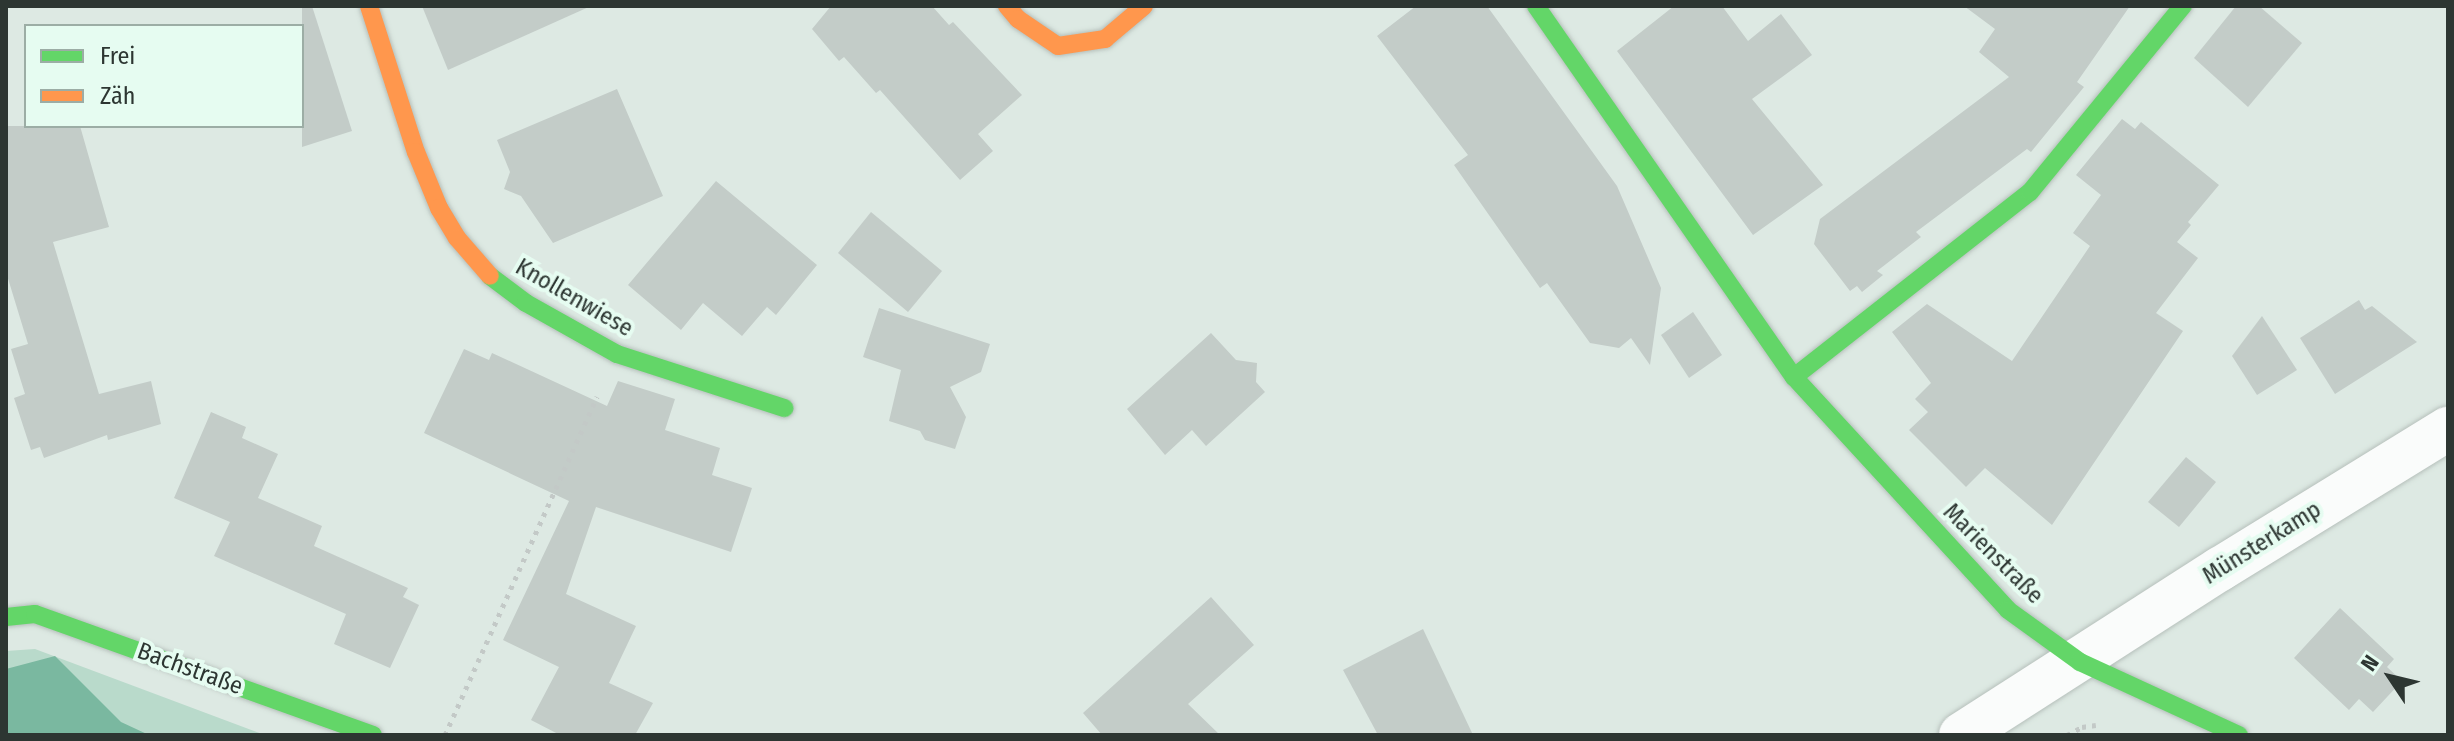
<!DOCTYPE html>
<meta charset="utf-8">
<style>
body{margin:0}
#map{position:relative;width:2454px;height:741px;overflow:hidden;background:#dde9e3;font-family:"Fira Sans Condensed",sans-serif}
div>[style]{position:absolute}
.green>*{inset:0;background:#b9dacb}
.water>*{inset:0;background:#7ab8a0}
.building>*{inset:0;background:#c3ccc8}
.path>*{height:5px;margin-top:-2.5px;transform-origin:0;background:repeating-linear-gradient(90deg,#c3c9c7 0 4px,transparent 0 10px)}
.roads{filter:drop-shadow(0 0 2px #b6c0bb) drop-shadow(0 0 2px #b6c0bb)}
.street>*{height:44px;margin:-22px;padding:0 22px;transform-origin:22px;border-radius:22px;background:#fafcfb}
.fast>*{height:18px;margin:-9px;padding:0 9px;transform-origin:9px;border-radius:9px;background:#63d668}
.slow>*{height:18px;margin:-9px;padding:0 9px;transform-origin:9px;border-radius:9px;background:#ff974d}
span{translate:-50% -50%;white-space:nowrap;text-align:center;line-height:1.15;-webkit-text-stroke:8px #e6fcf1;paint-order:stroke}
.street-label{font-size:24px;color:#2d3632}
.frame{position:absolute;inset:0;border:8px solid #2d3632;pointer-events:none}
.legend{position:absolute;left:24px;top:24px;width:280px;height:104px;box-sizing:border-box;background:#e6fcf1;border:2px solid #9cada5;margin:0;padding:10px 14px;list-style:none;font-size:24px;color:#2d3632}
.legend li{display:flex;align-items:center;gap:16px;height:40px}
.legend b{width:40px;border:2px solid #9cada5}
.north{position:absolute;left:2350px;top:637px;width:80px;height:80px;-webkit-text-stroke:6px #e6fcf1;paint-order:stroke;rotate:305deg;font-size:22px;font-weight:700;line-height:32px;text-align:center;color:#2d3632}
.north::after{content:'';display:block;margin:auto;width:28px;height:36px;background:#2d3632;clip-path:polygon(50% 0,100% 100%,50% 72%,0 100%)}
</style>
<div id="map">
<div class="green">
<i style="clip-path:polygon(35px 649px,265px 735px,6px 735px,6px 651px)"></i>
</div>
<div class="water">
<i style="clip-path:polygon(55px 656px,121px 722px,149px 735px,6px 735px,6px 669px)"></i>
</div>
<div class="building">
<i style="clip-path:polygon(302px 6px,312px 6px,352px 131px,302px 147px)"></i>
<i style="clip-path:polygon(422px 6px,591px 6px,448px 70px)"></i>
<i style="clip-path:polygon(831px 6px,932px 6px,949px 25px,953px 22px,1022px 95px,978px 134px,993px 151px,960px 180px,880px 90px,876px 93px,844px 57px,839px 61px,812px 29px)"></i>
<i style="clip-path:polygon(1416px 6px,1487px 6px,1617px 186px,1661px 288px,1650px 365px,1631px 338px,1619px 348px,1590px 343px,1547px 283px,1540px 288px,1454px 165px,1468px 155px,1377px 36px)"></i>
<i style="clip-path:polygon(1674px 6px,1722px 6px,1748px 41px,1781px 14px,1812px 55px,1752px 99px,1823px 185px,1753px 235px,1617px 51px)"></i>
<i style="clip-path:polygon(1964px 6px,2130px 6px,2077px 82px,2084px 87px,2031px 152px,2027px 149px,1916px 232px,1921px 237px,1877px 271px,1883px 275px,1862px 292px,1857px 286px,1850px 291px,1814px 244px,1820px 219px,2009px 77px,1979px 52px,1995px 29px)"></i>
<i style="clip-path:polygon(2236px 6px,2259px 6px,2302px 43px,2248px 107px,2194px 58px)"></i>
<i style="clip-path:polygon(617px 89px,663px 196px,553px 243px,521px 196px,504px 189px,510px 172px,497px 140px)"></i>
<i style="clip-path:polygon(2122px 119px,2135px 129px,2141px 122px,2219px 185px,2188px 222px,2191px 225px,2177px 242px,2198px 258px,2156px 313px,2183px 331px,2052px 525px,1985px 468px,1966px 487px,1909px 430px,1928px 412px,1915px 399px,1931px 383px,1892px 332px,1927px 304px,2012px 361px,2090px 246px,2073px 233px,2101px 195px,2076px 175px)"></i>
<i style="clip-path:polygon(6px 126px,80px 126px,109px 227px,53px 242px,99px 394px,151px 381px,161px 424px,108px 440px,107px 435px,44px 458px,40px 447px,31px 450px,14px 398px,25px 394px,11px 349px,28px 344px,6px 272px)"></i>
<i style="clip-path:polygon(716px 181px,817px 265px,776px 315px,767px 307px,742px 336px,703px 303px,681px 330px,628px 285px)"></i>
<i style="clip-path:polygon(871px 212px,942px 271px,908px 312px,838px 253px)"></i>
<i style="clip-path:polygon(2359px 300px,2365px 310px,2372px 306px,2417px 342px,2335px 394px,2300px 338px)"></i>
<i style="clip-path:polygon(879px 308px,990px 344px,981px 372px,950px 387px,966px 417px,955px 449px,925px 440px,920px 431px,889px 421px,901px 370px,863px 357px)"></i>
<i style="clip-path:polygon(1693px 312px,1722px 355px,1689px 378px,1661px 335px)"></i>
<i style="clip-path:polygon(2262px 316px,2297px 370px,2257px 395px,2232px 356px)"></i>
<i style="clip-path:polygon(1211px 333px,1236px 360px,1257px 363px,1256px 382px,1265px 392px,1206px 446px,1192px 430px,1165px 455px,1127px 409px)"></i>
<i style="clip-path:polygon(464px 349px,489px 360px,492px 353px,607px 406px,618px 381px,675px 399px,665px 430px,720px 448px,712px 475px,752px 488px,731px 552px,596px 507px,566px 594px,636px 626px,609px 683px,653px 703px,635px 735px,560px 735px,531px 720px,559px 667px,503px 640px,569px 501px,424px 433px)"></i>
<i style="clip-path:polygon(211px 412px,246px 427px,242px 438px,278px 454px,258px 498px,322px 526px,314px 546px,408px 588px,403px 597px,419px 605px,390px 668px,334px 644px,346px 614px,214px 556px,230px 522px,174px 498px)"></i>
<i style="clip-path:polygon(2186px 457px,2216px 482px,2179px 527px,2148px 502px)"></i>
<i style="clip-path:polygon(1211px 597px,1254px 645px,1188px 704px,1220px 735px,1102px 735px,1083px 713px)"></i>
<i style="clip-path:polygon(2340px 608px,2394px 659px,2387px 667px,2402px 681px,2373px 712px,2359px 699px,2349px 710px,2294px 658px)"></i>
<i style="clip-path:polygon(1423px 629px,1473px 735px,1378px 735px,1343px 670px)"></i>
</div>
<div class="path">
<i style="left:445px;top:735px;width:371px;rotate:-65.8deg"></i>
<i style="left:2067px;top:735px;width:17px;rotate:-28deg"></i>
<i style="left:2082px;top:727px;width:14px;rotate:-8deg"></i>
</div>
<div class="roads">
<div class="street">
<i style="left:1961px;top:735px;width:308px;rotate:-32.7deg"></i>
<i style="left:2220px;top:569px;width:268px;rotate:-31.6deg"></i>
</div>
<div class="fast">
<i style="left:1536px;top:6px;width:452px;rotate:55.2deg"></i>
<i style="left:1794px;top:377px;width:316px;rotate:47.4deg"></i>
<i style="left:2008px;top:610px;width:89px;rotate:35.8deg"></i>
<i style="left:2080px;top:662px;width:175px;rotate:24.7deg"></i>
<i style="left:490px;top:276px;width:45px;rotate:36.9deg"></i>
<i style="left:526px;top:303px;width:104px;rotate:29.3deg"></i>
<i style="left:617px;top:354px;width:176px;rotate:17.9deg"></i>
<i style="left:1794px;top:377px;width:300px;rotate:-38.1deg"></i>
<i style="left:2030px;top:192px;width:241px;rotate:-50.6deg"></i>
<i style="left:6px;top:617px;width:29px;rotate:-6deg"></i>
<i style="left:35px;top:614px;width:359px;rotate:19.7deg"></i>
</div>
<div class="slow">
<i style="left:369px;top:6px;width:153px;rotate:72.2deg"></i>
<i style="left:416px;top:152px;width:61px;rotate:67.7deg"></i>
<i style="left:439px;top:208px;width:35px;rotate:59deg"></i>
<i style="left:457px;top:238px;width:50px;rotate:49deg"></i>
<i style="left:1007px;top:6px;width:17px;rotate:50deg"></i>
<i style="left:1018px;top:19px;width:48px;rotate:34deg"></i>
<i style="left:1058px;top:46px;width:48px;rotate:-8.5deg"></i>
<i style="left:1105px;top:39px;width:51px;rotate:-40.2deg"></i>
</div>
</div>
<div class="street-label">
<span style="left:574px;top:298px;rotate:30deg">Knollenwiese</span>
<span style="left:2262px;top:543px;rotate:-32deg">Münsterkamp</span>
<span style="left:1993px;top:554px;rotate:45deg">Marienstraße</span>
<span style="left:190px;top:669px;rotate:20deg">Bachstraße</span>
</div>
<div class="frame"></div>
<ul class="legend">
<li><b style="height:10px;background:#63d668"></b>Frei</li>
<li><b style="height:10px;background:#ff974d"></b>Zäh</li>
</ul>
<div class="north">N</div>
</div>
